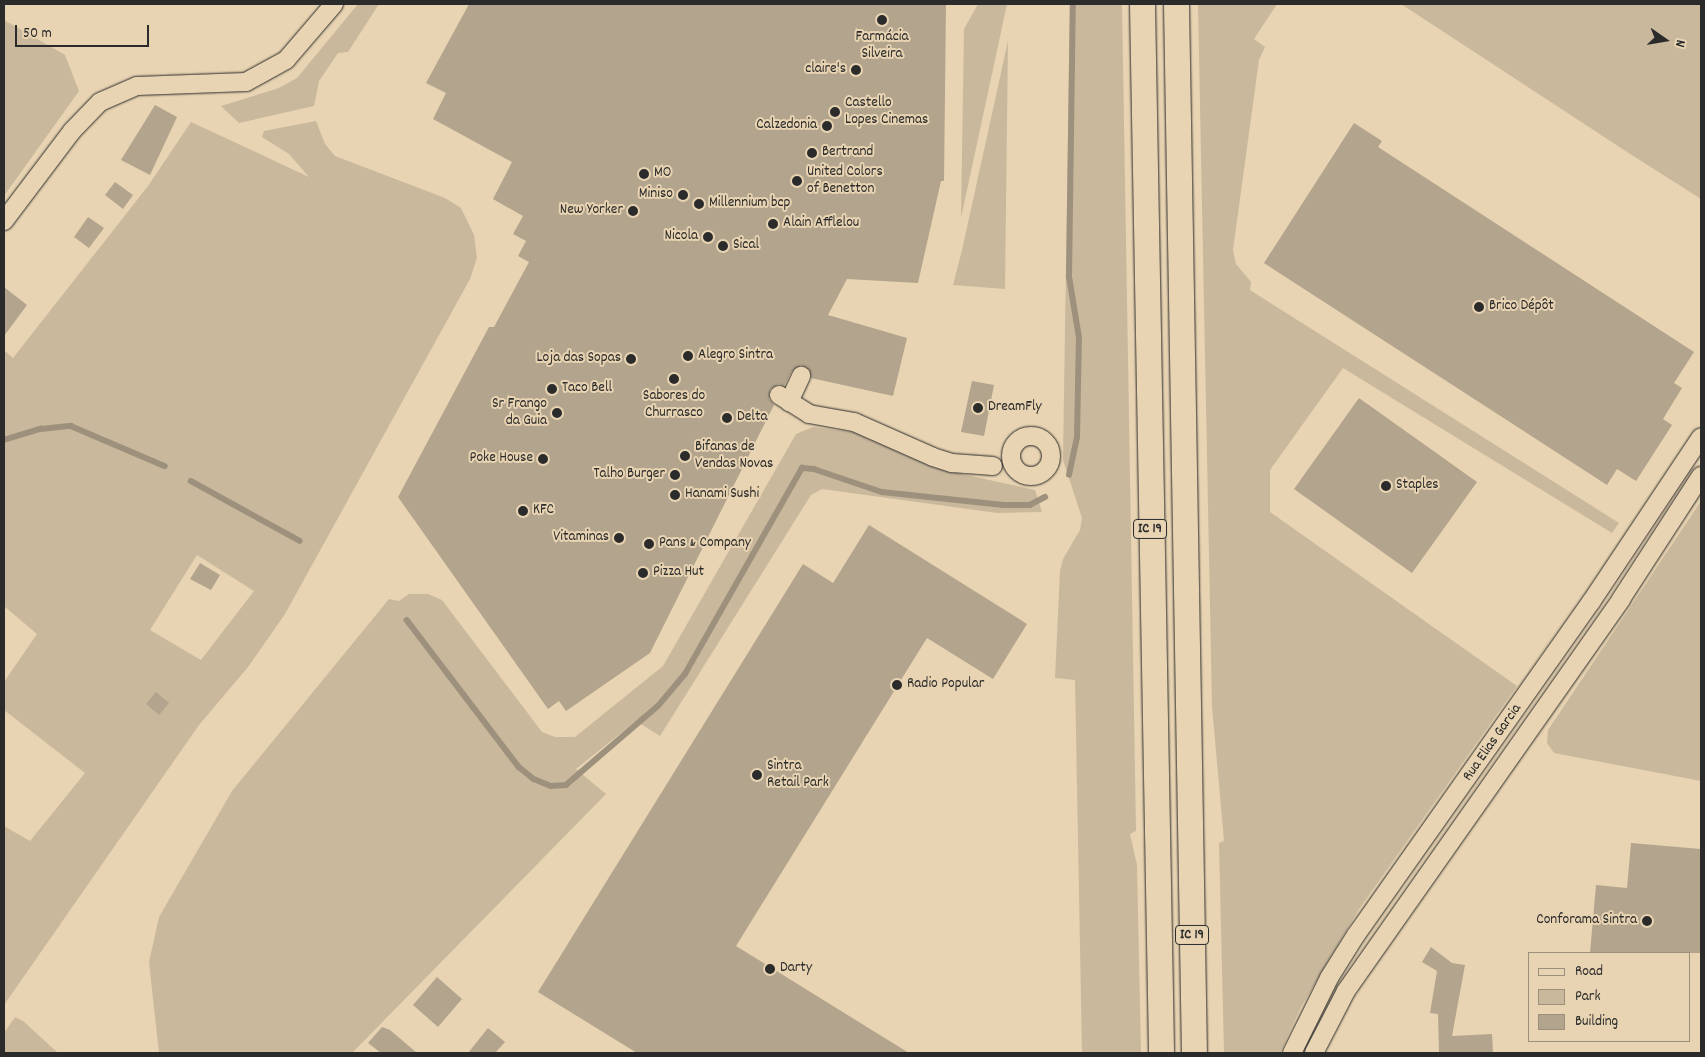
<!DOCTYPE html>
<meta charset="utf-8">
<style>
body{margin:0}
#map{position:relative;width:1705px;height:1057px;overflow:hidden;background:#e8d4b2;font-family:Dekko,sans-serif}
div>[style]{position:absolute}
.green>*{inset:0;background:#c9b89c}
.stream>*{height:5.5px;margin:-2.75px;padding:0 2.75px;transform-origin:2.75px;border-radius:2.75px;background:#9d917d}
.building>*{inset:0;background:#b3a48d}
.roads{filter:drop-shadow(0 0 1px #2b2b2b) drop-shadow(0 0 1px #2b2b2b)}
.minor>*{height:18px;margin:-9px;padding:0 9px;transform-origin:9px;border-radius:9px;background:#e8d4b2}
.minor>.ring{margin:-9px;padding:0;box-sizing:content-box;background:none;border:18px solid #e8d4b2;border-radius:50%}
.highway>*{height:25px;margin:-12.5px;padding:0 12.5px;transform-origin:12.5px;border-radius:12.5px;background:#e8d4b2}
.dots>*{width:14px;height:14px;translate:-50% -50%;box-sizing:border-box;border:2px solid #e8d4b2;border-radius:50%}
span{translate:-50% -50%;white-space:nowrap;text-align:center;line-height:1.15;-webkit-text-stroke:4px #e8d4b2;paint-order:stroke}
.shield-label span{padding:1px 4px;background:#e8d4b2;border:1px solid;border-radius:4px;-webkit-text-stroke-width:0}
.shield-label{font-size:14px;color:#2b2b2b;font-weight:700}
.poi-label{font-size:15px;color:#2b2b2b}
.right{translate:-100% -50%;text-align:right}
.left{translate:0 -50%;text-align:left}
.street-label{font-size:15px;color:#2b2b2b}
.frame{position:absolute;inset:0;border:5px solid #2b2b2b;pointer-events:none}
.legend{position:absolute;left:1528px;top:952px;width:162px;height:90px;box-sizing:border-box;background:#e8d4b2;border:1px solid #9c907c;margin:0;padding:6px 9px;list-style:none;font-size:15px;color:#2b2b2b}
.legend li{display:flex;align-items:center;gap:10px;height:25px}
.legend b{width:25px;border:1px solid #9c907c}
.north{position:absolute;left:1640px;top:15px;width:50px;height:50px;-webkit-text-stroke:4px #e8d4b2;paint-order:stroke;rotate:103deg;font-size:14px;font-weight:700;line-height:20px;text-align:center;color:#2b2b2b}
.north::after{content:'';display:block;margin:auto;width:18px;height:22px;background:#2b2b2b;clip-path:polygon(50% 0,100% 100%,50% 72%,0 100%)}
.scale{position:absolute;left:15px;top:25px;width:134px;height:22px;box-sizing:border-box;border:2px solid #2b2b2b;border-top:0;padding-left:6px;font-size:15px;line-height:18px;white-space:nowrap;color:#2b2b2b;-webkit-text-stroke:4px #e8d4b2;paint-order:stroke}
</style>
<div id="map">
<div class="green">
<i style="clip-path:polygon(358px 4px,379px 4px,348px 52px,338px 53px,319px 81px,314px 106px,239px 123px,221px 106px,279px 88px,297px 78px)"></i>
<i style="clip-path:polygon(978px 4px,1007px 4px,961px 218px,964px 29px)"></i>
<i style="clip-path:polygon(1070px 4px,1122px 4px,1136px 831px,1130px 834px,1137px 865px,1141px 1053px,1082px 1053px,1075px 680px,1055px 678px,1060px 571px,1063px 559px,1080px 530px,1082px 518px,1063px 460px)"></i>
<i style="clip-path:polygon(1198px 4px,1277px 4px,1254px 39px,1265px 47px,1259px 60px,1233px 250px,1236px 264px,1251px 282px,1250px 290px,1619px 523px,1612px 533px,1343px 368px,1270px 470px,1270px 512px,1517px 686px,1359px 909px,1301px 1007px,1280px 1053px,1224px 1053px,1219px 843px,1224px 841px,1212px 706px)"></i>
<i style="clip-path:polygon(1401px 4px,1701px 4px,1701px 199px,1624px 150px)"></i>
<i style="clip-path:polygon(4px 20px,65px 55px,79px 91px,4px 196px)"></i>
<i style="clip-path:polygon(1008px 41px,1005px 289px,953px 285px,962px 250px)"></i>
<i style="clip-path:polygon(evenodd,316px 121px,325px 144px,335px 156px,445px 198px,461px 208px,474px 235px,477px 258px,470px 279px,285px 614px,248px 667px,199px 725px,4px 1005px,4px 826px,30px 841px,85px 773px,4px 710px,4px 682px,37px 634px,4px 606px,4px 350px,13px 358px,148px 186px,191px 122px,309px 177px,289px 154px,262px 137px,264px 131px,316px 121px,197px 555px,254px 591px,201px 660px,150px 630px,197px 555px)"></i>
<i style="clip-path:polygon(813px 427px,854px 432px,948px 471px,1035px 490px,1042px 512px,997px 513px,822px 489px,811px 495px,660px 736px,636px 721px,576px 769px,606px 794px,352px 1053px,159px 1053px,149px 962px,159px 917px,232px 791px,389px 599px,399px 601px,409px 594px,428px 594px,442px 600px,542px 732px,555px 737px,575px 737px,663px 666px,796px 434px)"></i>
<i style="clip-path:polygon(1701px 501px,1701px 781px,1554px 753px,1547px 743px,1548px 730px)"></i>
<i style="clip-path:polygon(15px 1017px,23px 1021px,58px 1053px,4px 1053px,4px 1033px)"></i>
</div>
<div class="stream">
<i style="left:4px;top:440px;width:39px;rotate:-17deg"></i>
<i style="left:41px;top:429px;width:30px;rotate:-6deg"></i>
<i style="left:71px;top:426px;width:102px;rotate:23.1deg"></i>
<i style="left:1069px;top:475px;width:38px;rotate:-78deg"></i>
<i style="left:1077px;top:438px;width:100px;rotate:-88.9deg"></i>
<i style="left:1079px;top:338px;width:62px;rotate:-99.3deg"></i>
<i style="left:1069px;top:277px;width:273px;rotate:-89.2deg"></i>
<i style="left:191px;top:481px;width:124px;rotate:28.8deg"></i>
<i style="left:407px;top:620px;width:185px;rotate:52.7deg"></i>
<i style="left:519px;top:767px;width:19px;rotate:39deg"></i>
<i style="left:534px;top:779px;width:18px;rotate:22deg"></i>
<i style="left:551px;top:786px;width:15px;rotate:-4deg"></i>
<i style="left:566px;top:785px;width:121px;rotate:-40.7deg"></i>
<i style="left:658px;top:706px;width:42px;rotate:-49.8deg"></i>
<i style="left:685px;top:674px;width:237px;rotate:-60.4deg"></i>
<i style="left:802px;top:468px;width:12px;rotate:5deg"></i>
<i style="left:814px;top:469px;width:72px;rotate:18.7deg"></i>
<i style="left:882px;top:492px;width:122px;rotate:6.1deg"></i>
<i style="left:1003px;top:505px;width:27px"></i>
<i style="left:1030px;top:505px;width:17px;rotate:-28deg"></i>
</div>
<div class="building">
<i style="clip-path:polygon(469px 4px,946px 4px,944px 181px,941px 181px,918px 283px,847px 279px,828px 315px,907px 338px,893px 396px,811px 378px,809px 370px,801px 365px,792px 371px,784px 386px,779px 384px,770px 389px,769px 399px,774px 405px,650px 653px,566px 711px,559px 701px,548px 709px,398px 497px,489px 327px,494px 327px,529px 262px,518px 256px,526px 241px,513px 234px,523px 216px,493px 199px,512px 162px,433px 119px,446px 93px,426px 83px)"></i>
<i style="clip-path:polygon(155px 105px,177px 117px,150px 175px,121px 160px)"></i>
<i style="clip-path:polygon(1354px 123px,1382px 141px,1378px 147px,1694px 352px,1674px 383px,1682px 388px,1663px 419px,1672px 425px,1636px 481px,1617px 469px,1607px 485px,1264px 263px)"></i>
<i style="clip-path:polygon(115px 182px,133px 195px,123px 209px,105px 195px)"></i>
<i style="clip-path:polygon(88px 217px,104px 228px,89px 248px,74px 237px)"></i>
<i style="clip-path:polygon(4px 287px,27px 305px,4px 336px)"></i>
<i style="clip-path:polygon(972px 381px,994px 385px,984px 436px,961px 432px)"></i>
<i style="clip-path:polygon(1359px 398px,1477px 482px,1412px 573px,1294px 489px)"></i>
<i style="clip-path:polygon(869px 525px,1027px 624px,993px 679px,927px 638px,736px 946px,909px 1053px,637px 1053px,538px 992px,803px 564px,833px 583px)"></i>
<i style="clip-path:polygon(200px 563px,220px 575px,211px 590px,190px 579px)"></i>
<i style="clip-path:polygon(156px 692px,169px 703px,159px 715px,146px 704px)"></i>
<i style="clip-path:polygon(1631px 843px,1701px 849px,1701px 953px,1590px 953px,1596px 885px,1627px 888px)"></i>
<i style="clip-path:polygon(1431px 947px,1452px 963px,1465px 965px,1452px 1036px,1492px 1034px,1493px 1053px,1439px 1053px,1438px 1014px,1430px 1013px,1437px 971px,1422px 962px)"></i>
<i style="clip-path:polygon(437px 977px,462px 999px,438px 1027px,413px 1005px)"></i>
<i style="clip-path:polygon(382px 1027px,390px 1030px,417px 1053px,381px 1053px,368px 1043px)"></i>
<i style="clip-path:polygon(488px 1028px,505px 1042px,495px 1053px,468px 1053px)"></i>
</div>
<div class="roads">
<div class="minor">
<i style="left:4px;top:221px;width:113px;rotate:-52.9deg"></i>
<i style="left:72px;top:131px;width:40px;rotate:-46deg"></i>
<i style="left:100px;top:102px;width:40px;rotate:-23.4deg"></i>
<i style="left:137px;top:86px;width:109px;rotate:-2.1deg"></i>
<i style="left:246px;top:82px;width:46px;rotate:-28.8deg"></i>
<i style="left:286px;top:60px;width:74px;rotate:-49.4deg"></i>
<i style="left:779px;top:395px;width:36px;rotate:32deg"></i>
<i style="left:809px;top:414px;width:46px;rotate:10.1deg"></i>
<i style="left:854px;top:422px;width:86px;rotate:23.9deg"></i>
<i style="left:933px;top:457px;width:20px;rotate:18deg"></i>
<i style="left:952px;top:463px;width:41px;rotate:4.2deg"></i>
<i style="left:789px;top:402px;width:29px;rotate:-65deg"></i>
<i class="ring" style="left:1011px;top:436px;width:22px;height:22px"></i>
<i style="left:1292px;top:1053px;width:84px;rotate:-63.7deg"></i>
<i style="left:1329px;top:978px;width:51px;rotate:-57.9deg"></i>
<i style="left:1356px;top:935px;width:408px;rotate:-54.8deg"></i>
<i style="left:1591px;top:602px;width:198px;rotate:-56.3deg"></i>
<i style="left:1314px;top:1053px;width:70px;rotate:-62.7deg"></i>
<i style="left:1346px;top:991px;width:479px;rotate:-54.9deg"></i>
<i style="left:1621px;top:599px;width:147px;rotate:-57deg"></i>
</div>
<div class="highway">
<i style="left:1142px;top:4px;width:1049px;rotate:88.96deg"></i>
<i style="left:1176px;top:4px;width:1049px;rotate:89.02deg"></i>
</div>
</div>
<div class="dots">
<i style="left:882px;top:20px;background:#2b2b2b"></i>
<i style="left:856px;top:70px;background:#2b2b2b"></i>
<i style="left:835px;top:112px;background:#2b2b2b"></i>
<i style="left:827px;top:126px;background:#2b2b2b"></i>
<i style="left:812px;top:153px;background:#2b2b2b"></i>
<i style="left:644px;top:174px;background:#2b2b2b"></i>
<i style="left:797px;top:181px;background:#2b2b2b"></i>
<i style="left:683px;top:195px;background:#2b2b2b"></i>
<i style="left:699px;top:204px;background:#2b2b2b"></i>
<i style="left:633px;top:211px;background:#2b2b2b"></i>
<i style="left:773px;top:224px;background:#2b2b2b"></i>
<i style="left:708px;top:237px;background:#2b2b2b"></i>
<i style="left:723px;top:246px;background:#2b2b2b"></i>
<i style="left:1479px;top:307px;background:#2b2b2b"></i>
<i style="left:688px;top:356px;background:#2b2b2b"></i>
<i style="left:631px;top:359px;background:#2b2b2b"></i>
<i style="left:674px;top:379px;background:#2b2b2b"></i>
<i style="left:552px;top:389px;background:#2b2b2b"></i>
<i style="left:978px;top:408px;background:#2b2b2b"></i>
<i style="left:557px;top:413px;background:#2b2b2b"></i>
<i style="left:727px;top:418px;background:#2b2b2b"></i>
<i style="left:685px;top:456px;background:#2b2b2b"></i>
<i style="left:543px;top:459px;background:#2b2b2b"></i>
<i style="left:675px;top:475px;background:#2b2b2b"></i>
<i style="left:1386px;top:486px;background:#2b2b2b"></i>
<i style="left:675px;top:495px;background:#2b2b2b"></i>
<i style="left:523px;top:511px;background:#2b2b2b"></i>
<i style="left:619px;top:538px;background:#2b2b2b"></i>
<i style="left:649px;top:544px;background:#2b2b2b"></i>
<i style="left:643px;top:573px;background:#2b2b2b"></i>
<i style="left:897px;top:685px;background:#2b2b2b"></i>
<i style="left:757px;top:775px;background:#2b2b2b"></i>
<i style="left:1647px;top:921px;background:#2b2b2b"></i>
<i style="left:770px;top:969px;background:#2b2b2b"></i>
</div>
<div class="shield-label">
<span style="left:1150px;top:529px">IC 19</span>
<span style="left:1192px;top:935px">IC 19</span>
</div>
<div class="poi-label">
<span style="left:882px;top:46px">Farmácia<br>Silveira</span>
<span class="right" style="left:846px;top:70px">claire's</span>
<span class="left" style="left:845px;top:112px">Castello<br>Lopes Cinemas</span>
<span class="right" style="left:817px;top:126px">Calzedonia</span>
<span class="left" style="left:822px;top:153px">Bertrand</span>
<span class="left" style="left:807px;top:181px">United Colors<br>of Benetton</span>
<span class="left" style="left:654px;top:174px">MO</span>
<span class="right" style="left:673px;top:195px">Miniso</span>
<span class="left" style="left:709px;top:204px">Millennium bcp</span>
<span class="right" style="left:623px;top:211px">New Yorker</span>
<span class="left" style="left:783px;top:224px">Alain Afflelou</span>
<span class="right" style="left:698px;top:237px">Nicola</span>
<span class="left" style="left:733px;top:246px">Sical</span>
<span class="left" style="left:1489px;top:307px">Brico Dépôt</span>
<span class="left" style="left:698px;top:356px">Alegro Sintra</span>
<span class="right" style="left:621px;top:359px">Loja das Sopas</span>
<span class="left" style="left:562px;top:389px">Taco Bell</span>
<span style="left:674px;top:405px">Sabores do<br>Churrasco</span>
<span class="right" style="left:547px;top:413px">Sr Frango<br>da Guia</span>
<span class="left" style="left:988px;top:408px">DreamFly</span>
<span class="left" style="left:737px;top:418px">Delta</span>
<span class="left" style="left:695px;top:456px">Bifanas de<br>Vendas Novas</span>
<span class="right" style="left:533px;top:459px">Poke House</span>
<span class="right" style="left:665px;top:475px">Talho Burger</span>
<span class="left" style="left:1396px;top:486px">Staples</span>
<span class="left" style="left:685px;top:495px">Hanami Sushi</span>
<span class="left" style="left:533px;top:511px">KFC</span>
<span class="right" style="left:609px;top:538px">Vitaminas</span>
<span class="left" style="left:659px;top:544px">Pans &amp; Company</span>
<span class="left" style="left:653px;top:573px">Pizza Hut</span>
<span class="left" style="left:907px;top:685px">Radio Popular</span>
<span class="left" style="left:767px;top:775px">Sintra<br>Retail Park</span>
<span class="right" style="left:1637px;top:921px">Conforama Sintra</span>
<span class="left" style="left:780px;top:969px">Darty</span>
</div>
<div class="street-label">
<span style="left:1493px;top:743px;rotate:-55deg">Rua Elias Garcia</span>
</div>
<div class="frame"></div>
<ul class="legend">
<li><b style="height:6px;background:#e8d4b2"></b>Road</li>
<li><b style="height:14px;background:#c9b89c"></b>Park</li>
<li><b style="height:14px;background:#b3a48d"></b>Building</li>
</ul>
<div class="north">N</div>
<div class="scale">50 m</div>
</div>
